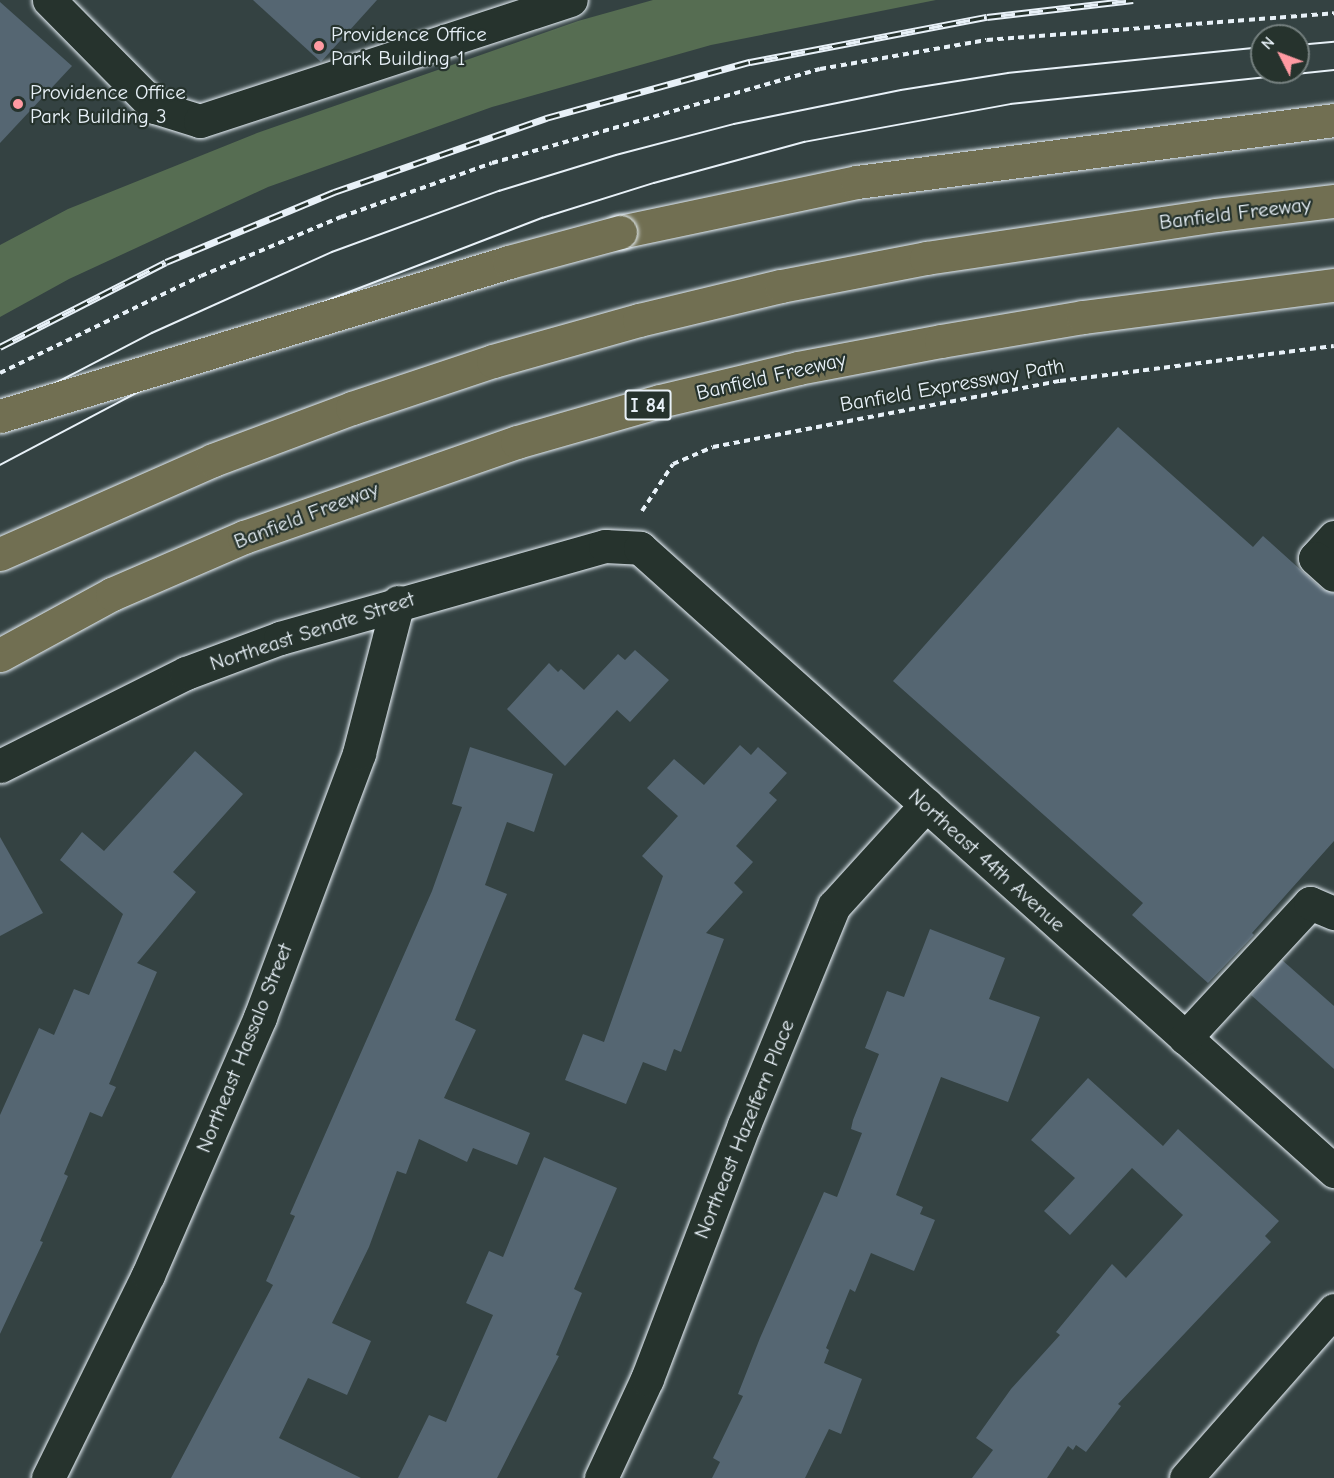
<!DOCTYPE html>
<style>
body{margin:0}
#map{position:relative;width:1334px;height:1478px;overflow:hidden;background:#344242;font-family:"Comic Neue",sans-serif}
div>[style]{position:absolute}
.green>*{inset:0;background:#566d52}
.building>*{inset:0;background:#556672}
.path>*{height:4px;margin-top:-2px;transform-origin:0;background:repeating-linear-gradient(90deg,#e8f1f8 0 6px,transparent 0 10.5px)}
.roads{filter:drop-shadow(0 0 2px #e8f1f8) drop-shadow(0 0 2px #e8f1f8)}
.minor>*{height:33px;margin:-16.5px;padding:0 16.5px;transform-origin:16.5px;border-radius:16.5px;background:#26332d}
.highway>*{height:33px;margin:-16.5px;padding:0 16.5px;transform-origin:16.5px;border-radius:16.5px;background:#716f52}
.tram>*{height:1.5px;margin:-0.75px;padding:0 0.75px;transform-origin:0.75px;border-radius:0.75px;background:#e8f1f8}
.rail>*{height:7px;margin-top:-3.5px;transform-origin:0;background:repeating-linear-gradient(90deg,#26332d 0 14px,#e8f1f8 0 28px);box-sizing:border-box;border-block:2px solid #e8f1f8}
.bridges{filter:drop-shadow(0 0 2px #e8f1f8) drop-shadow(0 0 2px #e8f1f8)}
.highway-bridge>*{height:33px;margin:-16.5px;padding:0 16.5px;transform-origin:16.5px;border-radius:16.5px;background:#716f52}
.dots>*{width:16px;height:16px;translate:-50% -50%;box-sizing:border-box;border:3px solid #26332d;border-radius:50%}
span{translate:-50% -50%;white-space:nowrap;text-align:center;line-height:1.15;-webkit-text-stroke:4.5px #26332d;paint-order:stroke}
.shield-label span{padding:2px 4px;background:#26332d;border:2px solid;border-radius:4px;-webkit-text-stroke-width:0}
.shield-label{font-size:20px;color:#e8f1f8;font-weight:700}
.poi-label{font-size:21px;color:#e8f1f8}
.left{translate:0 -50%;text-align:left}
.street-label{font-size:21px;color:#e8f1f8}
.north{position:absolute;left:1250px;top:24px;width:60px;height:60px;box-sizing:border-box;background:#26332d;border:2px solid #747f7e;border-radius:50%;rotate:312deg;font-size:16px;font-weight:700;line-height:24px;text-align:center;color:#e8f1f8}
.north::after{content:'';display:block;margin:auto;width:21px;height:27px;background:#ff9aa2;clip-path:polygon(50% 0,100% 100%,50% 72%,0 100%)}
</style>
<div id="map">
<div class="green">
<i style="clip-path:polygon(653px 0,936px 0,711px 45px,492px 107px,268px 187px,69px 279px,0 317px,0 245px,68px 209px,257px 133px,578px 21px)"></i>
</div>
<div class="building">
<i style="clip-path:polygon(253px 0,377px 0,321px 62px)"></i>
<i style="clip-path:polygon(0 2px,72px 66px,0 143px)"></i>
<i style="clip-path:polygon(1118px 427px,1253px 547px,1263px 536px,1322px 589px,1334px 593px,1334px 841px,1252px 933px,1254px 935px,1208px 983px,1132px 915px,1143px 903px,893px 681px)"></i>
<i style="clip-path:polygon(635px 650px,669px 680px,630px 722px,617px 710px,565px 766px,507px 709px,549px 663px,558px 672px,561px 669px,584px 690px,618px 654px,625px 660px)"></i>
<i style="clip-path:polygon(740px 745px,751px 755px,758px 747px,787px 773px,769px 793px,777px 800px,736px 846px,753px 862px,734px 883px,743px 892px,706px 933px,724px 939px,681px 1052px,674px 1049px,666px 1071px,643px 1062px,626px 1104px,565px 1080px,583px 1034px,604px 1042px,663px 876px,642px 856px,678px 816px,647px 788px,674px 759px,704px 785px)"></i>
<i style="clip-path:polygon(470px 747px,553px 774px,534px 832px,507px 822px,485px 885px,507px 894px,455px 1020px,476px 1030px,444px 1098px,530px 1133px,517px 1165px,473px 1148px,467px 1162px,419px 1139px,406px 1174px,397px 1171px,369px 1247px,332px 1323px,371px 1341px,347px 1395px,308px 1378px,279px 1438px,361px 1478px,171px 1478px,273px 1285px,266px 1281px,295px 1216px,290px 1214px,432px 891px,462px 807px,452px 804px)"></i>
<i style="clip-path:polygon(195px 751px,243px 794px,173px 872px,196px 892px,137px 963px,157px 972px,109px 1084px,116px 1087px,102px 1117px,90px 1112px,64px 1174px,68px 1176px,40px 1241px,43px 1242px,0 1334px,0 1115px,39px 1028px,54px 1035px,74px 989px,89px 995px,123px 914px,60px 860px,82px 832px,104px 851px)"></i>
<i style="clip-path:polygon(0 837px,43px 913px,0 936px)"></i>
<i style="clip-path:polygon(930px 929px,1005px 958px,989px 999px,1040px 1017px,1008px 1102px,941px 1077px,896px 1195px,923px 1207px,920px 1214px,935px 1220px,914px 1271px,871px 1253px,855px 1292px,850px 1289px,826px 1348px,829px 1350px,824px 1363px,862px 1379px,841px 1434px,829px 1429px,805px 1478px,712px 1478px,720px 1462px,713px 1458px,743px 1396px,738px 1394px,760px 1338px,824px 1192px,837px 1197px,862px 1133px,851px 1129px,853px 1120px,879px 1054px,865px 1048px,887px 991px,904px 997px)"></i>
<i style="clip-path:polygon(1282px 960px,1334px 1006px,1334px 1069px,1251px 995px)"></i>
<i style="clip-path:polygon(1088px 1078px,1163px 1146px,1178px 1129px,1279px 1221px,1265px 1236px,1271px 1242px,1118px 1404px,1121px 1406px,1086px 1452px,1076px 1445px,1073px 1450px,1068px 1446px,1047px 1478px,972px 1478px,993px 1450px,976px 1438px,1011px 1389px,1060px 1335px,1056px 1332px,1112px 1264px,1126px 1278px,1183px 1215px,1132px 1168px,1070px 1235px,1044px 1211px,1075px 1178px,1031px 1140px)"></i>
<i style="clip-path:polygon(544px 1157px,617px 1188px,574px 1289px,582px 1293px,556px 1355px,559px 1356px,497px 1478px,398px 1478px,429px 1415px,446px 1422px,493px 1315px,466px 1303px,489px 1251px,503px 1257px)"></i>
</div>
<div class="path">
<i style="left:0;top:373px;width:223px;rotate:-25.8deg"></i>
<i style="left:201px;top:276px;width:152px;rotate:-22.9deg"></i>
<i style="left:341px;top:217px;width:160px;rotate:-19.7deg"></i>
<i style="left:492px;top:163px;width:341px;rotate:-16deg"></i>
<i style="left:820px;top:69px;width:169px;rotate:-9.9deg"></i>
<i style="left:987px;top:40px;width:348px;rotate:-4.4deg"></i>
<i style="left:642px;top:511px;width:56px;rotate:-56.6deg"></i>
<i style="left:673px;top:464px;width:43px;rotate:-23deg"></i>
<i style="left:713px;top:447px;width:353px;rotate:-10.8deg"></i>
<i style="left:1060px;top:381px;width:276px;rotate:-7.3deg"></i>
</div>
<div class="roads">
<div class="minor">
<i style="left:49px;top:0;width:151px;rotate:45.3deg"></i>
<i style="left:155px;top:107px;width:47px;rotate:17.3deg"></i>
<i style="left:200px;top:121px;width:390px;rotate:-18.1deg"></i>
<i style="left:1334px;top:537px;width:28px;rotate:132deg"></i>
<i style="left:1315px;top:558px;width:25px;rotate:42deg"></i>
<i style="left:0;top:766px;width:208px;rotate:-26.6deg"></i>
<i style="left:186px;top:673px;width:100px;rotate:-20.4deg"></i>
<i style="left:280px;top:638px;width:338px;rotate:-15.8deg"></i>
<i style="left:605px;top:546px;width:35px;rotate:3deg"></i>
<i style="left:640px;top:548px;width:933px;rotate:41.91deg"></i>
<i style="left:1185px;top:1038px;width:184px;rotate:-47.2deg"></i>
<i style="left:1310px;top:903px;width:26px;rotate:23deg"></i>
<i style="left:48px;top:1478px;width:226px;rotate:-63.8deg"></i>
<i style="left:148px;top:1275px;width:281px;rotate:-66.5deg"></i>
<i style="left:260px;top:1017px;width:282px;rotate:-69.4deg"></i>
<i style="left:359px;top:753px;width:156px;rotate:-75.5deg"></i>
<i style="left:601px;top:1478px;width:109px;rotate:-65.1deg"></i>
<i style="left:647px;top:1379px;width:272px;rotate:-69.1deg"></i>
<i style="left:744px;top:1125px;width:237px;rotate:-67.7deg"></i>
<i style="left:834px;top:906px;width:137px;rotate:-47.7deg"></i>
<i style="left:1186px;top:1478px;width:224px;rotate:-48.6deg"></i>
</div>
<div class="highway">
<i style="left:620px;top:232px;width:242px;rotate:-11.9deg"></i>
<i style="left:857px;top:182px;width:481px;rotate:-7.4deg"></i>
<i style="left:0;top:554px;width:233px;rotate:-23.8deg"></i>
<i style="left:213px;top:460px;width:148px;rotate:-20.5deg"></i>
<i style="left:352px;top:408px;width:149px;rotate:-18.4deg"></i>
<i style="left:493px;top:361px;width:152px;rotate:-15.7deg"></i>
<i style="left:639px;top:320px;width:146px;rotate:-13.5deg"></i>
<i style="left:781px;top:286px;width:148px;rotate:-10.9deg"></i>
<i style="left:926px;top:258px;width:293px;rotate:-8.4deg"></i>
<i style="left:1216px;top:215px;width:119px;rotate:-6.8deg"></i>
<i style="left:0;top:655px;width:128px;rotate:-28.6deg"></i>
<i style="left:112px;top:594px;width:144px;rotate:-23.4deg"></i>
<i style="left:244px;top:537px;width:289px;rotate:-19.2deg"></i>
<i style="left:517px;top:442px;width:149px;rotate:-16deg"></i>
<i style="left:660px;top:401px;width:142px;rotate:-13.4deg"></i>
<i style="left:798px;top:368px;width:146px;rotate:-10.7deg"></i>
<i style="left:941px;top:341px;width:144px;rotate:-9.6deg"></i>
<i style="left:1083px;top:317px;width:253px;rotate:-7.3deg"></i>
</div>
</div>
<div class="tram">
<i style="left:1298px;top:45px;width:36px;rotate:-5deg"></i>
<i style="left:0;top:412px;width:171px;rotate:-27.5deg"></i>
<i style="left:152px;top:333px;width:197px;rotate:-24.2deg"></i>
<i style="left:332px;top:252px;width:178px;rotate:-20.1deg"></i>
<i style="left:499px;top:191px;width:122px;rotate:-17.1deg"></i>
<i style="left:616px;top:155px;width:122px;rotate:-14.7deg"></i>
<i style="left:734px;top:124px;width:170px;rotate:-11.5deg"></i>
<i style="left:901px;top:90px;width:108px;rotate:-9deg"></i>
<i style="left:1008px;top:73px;width:255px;rotate:-5.8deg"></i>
<i style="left:0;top:465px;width:255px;rotate:-27.8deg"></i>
<i style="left:226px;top:346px;width:115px;rotate:-24.1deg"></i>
<i style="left:331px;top:299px;width:226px;rotate:-21deg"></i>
<i style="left:542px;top:218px;width:117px;rotate:-17.4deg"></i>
<i style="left:654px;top:183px;width:156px;rotate:-15.3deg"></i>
<i style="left:804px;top:142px;width:210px;rotate:-10.4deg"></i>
<i style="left:1011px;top:104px;width:325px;rotate:-6deg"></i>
</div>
<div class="rail">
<i style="left:0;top:347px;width:186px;rotate:-27.1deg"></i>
<i style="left:166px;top:262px;width:182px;rotate:-22.6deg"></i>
<i style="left:334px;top:192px;width:225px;rotate:-19.2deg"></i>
<i style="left:546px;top:118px;width:212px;rotate:-15.4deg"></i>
<i style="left:750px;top:62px;width:241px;rotate:-10.8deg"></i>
<i style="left:987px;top:17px;width:147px;rotate:-6.6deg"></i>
</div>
<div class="bridges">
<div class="highway-bridge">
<i style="left:0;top:416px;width:532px;rotate:-16.83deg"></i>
<i style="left:509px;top:262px;width:115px;rotate:-15.1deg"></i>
</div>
</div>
<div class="dots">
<i style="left:319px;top:46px;background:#ff9aa2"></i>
<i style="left:18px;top:104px;background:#ff9aa2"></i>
</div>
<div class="shield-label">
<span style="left:648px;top:405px">I 84</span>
</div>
<div class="poi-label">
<span class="left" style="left:331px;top:46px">Providence Office<br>Park Building 1</span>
<span class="left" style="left:30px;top:104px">Providence Office<br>Park Building 3</span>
</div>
<div class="street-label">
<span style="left:1235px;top:213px;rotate:-7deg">Banfield Freeway</span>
<span style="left:771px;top:376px;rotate:-13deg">Banfield Freeway</span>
<span style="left:952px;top:385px;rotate:-10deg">Banfield Expressway Path</span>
<span style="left:306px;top:515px;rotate:-21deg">Banfield Freeway</span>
<span style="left:312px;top:631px;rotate:-18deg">Northeast Senate Street</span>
<span style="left:987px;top:860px;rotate:42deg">Northeast 44th Avenue</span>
<span style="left:244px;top:1048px;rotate:-68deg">Northeast Hassalo Street</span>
<span style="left:744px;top:1129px;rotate:-68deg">Northeast Hazelfern Place</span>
</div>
<div class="north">N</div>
</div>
